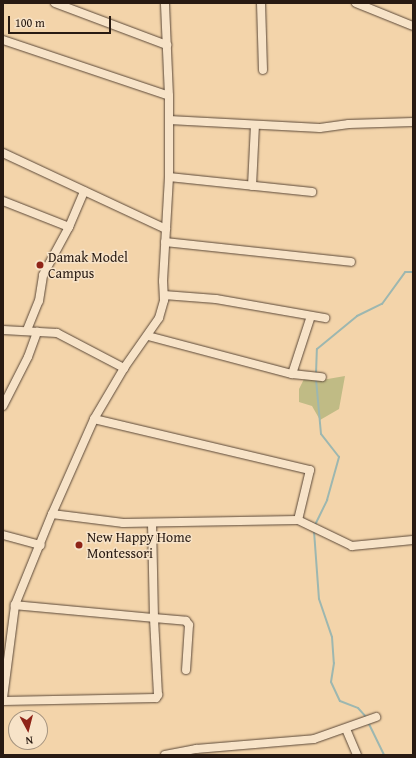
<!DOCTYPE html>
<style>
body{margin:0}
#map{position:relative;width:416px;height:758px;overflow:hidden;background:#f3d4aa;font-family:"Gentium Book Plus",serif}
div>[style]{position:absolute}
.green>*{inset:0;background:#c0bb85}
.stream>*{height:2px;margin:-1px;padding:0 1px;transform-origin:1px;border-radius:1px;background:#9db7b0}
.roads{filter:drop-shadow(0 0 1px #5b4838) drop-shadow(0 0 1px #5b4838)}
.street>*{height:8px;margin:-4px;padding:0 4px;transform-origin:4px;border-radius:4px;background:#f7e3c8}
.dots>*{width:11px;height:11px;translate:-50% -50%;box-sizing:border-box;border:2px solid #f7e3c8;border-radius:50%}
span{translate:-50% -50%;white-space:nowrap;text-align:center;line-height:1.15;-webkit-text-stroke:3px #f7e3c8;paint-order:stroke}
.poi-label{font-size:14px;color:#281a12}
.left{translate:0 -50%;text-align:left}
.frame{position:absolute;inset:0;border:4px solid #281a12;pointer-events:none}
.north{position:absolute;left:8px;top:710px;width:40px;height:40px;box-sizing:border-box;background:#f7e3c8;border:1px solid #a4937f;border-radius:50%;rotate:173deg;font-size:11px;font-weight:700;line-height:16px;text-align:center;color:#281a12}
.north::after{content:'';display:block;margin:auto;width:14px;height:18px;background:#8f2418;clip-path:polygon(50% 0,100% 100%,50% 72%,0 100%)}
.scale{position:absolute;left:8px;top:16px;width:103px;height:18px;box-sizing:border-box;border:2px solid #281a12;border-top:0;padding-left:5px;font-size:12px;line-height:14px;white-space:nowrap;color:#281a12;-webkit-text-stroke:3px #f7e3c8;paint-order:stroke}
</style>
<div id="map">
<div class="green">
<i style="clip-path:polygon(345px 376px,339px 409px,320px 420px,312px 406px,299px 402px,299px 389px,305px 377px,322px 380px)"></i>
</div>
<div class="stream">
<i style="left:316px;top:374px;width:25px;rotate:-88deg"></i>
<i style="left:317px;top:349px;width:52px;rotate:-39.5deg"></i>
<i style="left:357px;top:316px;width:28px;rotate:-26deg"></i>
<i style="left:382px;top:304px;width:39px;rotate:-54deg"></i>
<i style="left:405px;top:272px;width:8px"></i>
<i style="left:315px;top:525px;width:28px;rotate:-64deg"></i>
<i style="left:327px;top:500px;width:45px;rotate:-74.4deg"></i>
<i style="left:339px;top:457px;width:29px;rotate:-128deg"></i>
<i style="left:321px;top:434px;width:55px;rotate:-95.2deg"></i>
<i style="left:314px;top:531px;width:68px;rotate:85.8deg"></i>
<i style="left:319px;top:599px;width:40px;rotate:71.1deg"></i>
<i style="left:332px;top:637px;width:26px;rotate:86deg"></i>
<i style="left:334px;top:663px;width:19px;rotate:99deg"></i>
<i style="left:331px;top:682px;width:21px;rotate:65deg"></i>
<i style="left:340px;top:701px;width:19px;rotate:21deg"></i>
<i style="left:358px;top:708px;width:13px;rotate:48deg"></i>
<i style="left:368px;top:722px;width:37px;rotate:64deg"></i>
</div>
<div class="roads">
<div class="street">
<i style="left:55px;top:3px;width:120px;rotate:20.6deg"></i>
<i style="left:261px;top:3px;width:67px;rotate:88.3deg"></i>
<i style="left:356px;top:3px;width:61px;rotate:22deg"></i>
<i style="left:3px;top:40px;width:175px;rotate:18.6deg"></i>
<i style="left:169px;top:120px;width:151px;rotate:3deg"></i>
<i style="left:320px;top:128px;width:29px;rotate:-8deg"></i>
<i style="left:349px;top:124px;width:64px;rotate:-1.8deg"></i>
<i style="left:3px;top:153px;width:180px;rotate:25deg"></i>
<i style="left:169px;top:177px;width:144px;rotate:6deg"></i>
<i style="left:252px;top:186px;width:61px;rotate:-87.2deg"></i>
<i style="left:3px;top:201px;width:71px;rotate:21.5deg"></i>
<i style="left:165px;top:242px;width:187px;rotate:6.1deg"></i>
<i style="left:164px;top:295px;width:52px;rotate:4.4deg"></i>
<i style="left:216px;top:299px;width:111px;rotate:9.9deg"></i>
<i style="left:3px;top:330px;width:54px;rotate:3.2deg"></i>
<i style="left:57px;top:333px;width:76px;rotate:27.6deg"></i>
<i style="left:27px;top:330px;width:31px;rotate:-68deg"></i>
<i style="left:39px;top:301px;width:26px;rotate:-81deg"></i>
<i style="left:43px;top:275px;width:55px;rotate:-61.6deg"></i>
<i style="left:69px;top:227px;width:39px;rotate:-67deg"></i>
<i style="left:148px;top:336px;width:149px;rotate:14.8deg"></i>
<i style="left:292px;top:374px;width:30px;rotate:6deg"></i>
<i style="left:292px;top:374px;width:61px;rotate:-71.9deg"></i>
<i style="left:3px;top:406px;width:55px;rotate:-63deg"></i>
<i style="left:28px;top:357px;width:27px;rotate:-70deg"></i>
<i style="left:94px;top:419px;width:222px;rotate:13.3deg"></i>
<i style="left:310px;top:470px;width:51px;rotate:103.5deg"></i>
<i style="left:52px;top:514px;width:72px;rotate:7.2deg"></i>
<i style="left:123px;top:523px;width:175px;rotate:-1deg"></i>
<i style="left:298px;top:520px;width:60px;rotate:25.7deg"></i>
<i style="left:352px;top:546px;width:61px;rotate:-5.6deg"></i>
<i style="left:152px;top:523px;width:95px;rotate:88.8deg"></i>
<i style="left:154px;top:618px;width:32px;rotate:5deg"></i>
<i style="left:186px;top:621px;width:5px;rotate:53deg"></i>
<i style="left:189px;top:625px;width:45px;rotate:93.8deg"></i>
<i style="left:3px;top:535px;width:39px;rotate:15deg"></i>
<i style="left:3px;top:698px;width:94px;rotate:-82.6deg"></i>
<i style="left:15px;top:605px;width:98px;rotate:-67.9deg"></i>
<i style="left:52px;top:514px;width:104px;rotate:-66.1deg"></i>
<i style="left:94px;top:419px;width:59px;rotate:-59.5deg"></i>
<i style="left:124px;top:368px;width:61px;rotate:-55deg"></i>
<i style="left:159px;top:318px;width:19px;rotate:-74deg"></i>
<i style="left:164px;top:300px;width:19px;rotate:-93deg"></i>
<i style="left:163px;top:281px;width:104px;rotate:-86.7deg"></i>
<i style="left:169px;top:177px;width:81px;rotate:-90deg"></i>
<i style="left:169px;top:96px;width:93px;rotate:-92.5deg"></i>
<i style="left:3px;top:701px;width:153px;rotate:-1.1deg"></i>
<i style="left:156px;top:698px;width:4px;rotate:-56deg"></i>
<i style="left:158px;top:695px;width:77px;rotate:-93deg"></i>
<i style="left:154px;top:618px;width:140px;rotate:-174.7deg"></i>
<i style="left:346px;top:729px;width:28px;rotate:67deg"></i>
<i style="left:165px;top:755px;width:32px;rotate:-11deg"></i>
<i style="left:196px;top:749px;width:118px;rotate:-4.8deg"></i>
<i style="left:314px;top:739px;width:66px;rotate:-19.5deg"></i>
</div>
</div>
<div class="dots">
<i style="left:40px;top:265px;background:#8f2418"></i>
<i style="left:79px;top:545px;background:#8f2418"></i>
</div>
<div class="poi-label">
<span class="left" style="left:48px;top:265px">Damak Model<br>Campus</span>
<span class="left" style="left:87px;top:545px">New Happy Home<br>Montessori</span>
</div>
<div class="frame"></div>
<div class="north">N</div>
<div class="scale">100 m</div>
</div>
